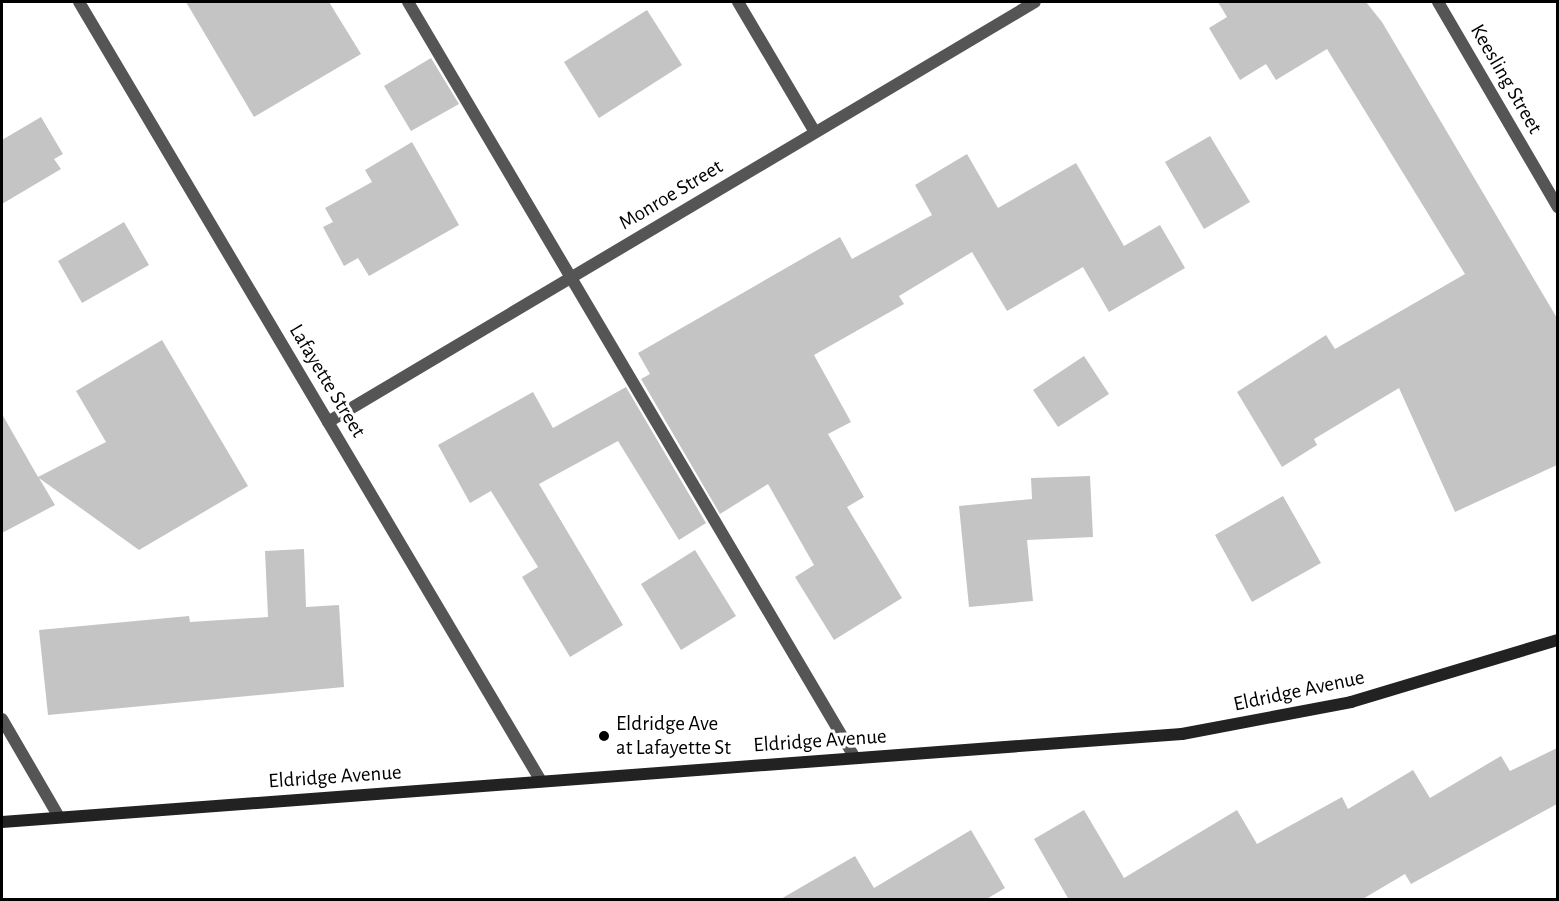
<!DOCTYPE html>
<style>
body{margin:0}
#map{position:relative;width:1559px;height:901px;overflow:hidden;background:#fff;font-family:"Alegreya Sans",sans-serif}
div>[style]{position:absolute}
.building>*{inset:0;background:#c4c4c4}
.service>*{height:12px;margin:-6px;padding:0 6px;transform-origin:6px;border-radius:6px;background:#555}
.minor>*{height:12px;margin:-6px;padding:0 6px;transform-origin:6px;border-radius:6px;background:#555}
.secondary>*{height:12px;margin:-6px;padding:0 6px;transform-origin:6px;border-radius:6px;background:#222}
.dots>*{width:16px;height:16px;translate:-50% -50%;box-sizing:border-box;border:3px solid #fff;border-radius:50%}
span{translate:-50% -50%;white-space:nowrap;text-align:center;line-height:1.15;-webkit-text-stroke:6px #fff;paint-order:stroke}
.street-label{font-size:21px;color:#000}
.poi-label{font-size:21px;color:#000}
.left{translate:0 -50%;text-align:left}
.frame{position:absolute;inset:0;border:3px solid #000;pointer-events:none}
</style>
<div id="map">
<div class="building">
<i style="clip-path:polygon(186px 2px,329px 2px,361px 54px,254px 117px)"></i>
<i style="clip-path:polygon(1218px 2px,1366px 2px,1382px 22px,1557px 318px,1557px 465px,1455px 512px,1399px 388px,1314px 439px,1317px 445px,1282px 467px,1237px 392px,1326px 335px,1335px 349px,1465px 274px,1327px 49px,1276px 80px,1266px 64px,1240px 80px,1209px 28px,1227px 17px)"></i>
<i style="clip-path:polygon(647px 10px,682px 65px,599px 118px,564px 62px)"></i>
<i style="clip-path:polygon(431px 58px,459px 104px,411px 131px,384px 86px)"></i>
<i style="clip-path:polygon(41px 117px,63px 154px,54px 159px,61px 169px,2px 204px,2px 140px)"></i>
<i style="clip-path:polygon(1210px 136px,1250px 202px,1204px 229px,1165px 162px)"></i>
<i style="clip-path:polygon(412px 142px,459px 225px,369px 276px,358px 258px,344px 266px,323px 227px,333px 222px,325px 208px,372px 182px,365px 170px)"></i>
<i style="clip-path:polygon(967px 154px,998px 208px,1076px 163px,1124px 246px,1160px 225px,1185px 268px,1109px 312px,1083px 267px,1007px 311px,972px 252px,899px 296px,904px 304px,814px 355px,851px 422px,828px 434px,864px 497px,847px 507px,902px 598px,834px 640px,795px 577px,814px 565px,768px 484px,720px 514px,641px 379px,650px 374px,638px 353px,840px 237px,852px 259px,932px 215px,915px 185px)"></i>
<i style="clip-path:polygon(124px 222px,149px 265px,82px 303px,58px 261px)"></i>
<i style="clip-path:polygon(162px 340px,248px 486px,139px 550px,39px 478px,55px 505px,2px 533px,2px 414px,38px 477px,106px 442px,76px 391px)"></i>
<i style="clip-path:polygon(1084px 356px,1109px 394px,1058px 427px,1033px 390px)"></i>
<i style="clip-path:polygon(626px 387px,706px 523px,679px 540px,618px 441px,539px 484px,623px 625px,570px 657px,522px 577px,538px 567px,491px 491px,470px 503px,438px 445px,533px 392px,553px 428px)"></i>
<i style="clip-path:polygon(1090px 476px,1093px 537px,1027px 540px,1033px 601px,969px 607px,959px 506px,1032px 499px,1031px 478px)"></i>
<i style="clip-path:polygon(1283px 496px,1321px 563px,1252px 602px,1215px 535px)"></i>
<i style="clip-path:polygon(304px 549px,306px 607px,339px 605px,344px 687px,48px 715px,39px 630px,189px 616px,190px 622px,268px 617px,265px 551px)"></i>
<i style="clip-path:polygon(695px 550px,736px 616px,681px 650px,641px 584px)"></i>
<i style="clip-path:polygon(1557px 748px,1557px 804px,1411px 884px,1405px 874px,1361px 900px,1069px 900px,1034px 839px,1084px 810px,1124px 878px,1237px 810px,1257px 844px,1342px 797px,1348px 809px,1413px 770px,1430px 798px,1501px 756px,1510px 771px)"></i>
<i style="clip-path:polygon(971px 830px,1005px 888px,985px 900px,779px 900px,855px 856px,874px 888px)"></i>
</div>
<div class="service">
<i style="left:408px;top:2px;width:878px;rotate:59.41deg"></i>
<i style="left:2px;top:719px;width:113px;rotate:59.8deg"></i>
</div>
<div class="minor">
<i style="left:79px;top:2px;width:906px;rotate:59.33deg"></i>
<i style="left:738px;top:2px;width:151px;rotate:59.4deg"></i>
<i style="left:1438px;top:2px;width:238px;rotate:59.7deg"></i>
<i style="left:328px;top:422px;width:822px;rotate:-30.71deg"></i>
</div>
<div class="secondary">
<i style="left:2px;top:822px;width:1183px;rotate:-4.27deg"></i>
<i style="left:1182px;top:734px;width:172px;rotate:-10.7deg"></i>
<i style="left:1351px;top:702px;width:216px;rotate:-16.7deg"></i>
</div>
<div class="dots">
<i style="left:604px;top:736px;background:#000"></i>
</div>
<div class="street-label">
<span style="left:1506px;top:79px;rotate:60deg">Keesling Street</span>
<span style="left:671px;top:195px;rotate:-31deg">Monroe Street</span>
<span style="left:327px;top:381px;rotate:59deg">Lafayette Street</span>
<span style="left:1299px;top:691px;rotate:-12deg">Eldridge Avenue</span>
<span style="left:820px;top:741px;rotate:-4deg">Eldridge Avenue</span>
<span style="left:335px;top:777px;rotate:-4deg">Eldridge Avenue</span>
</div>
<div class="poi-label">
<span class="left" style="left:616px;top:736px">Eldridge Ave<br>at Lafayette St</span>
</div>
<div class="frame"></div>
</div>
